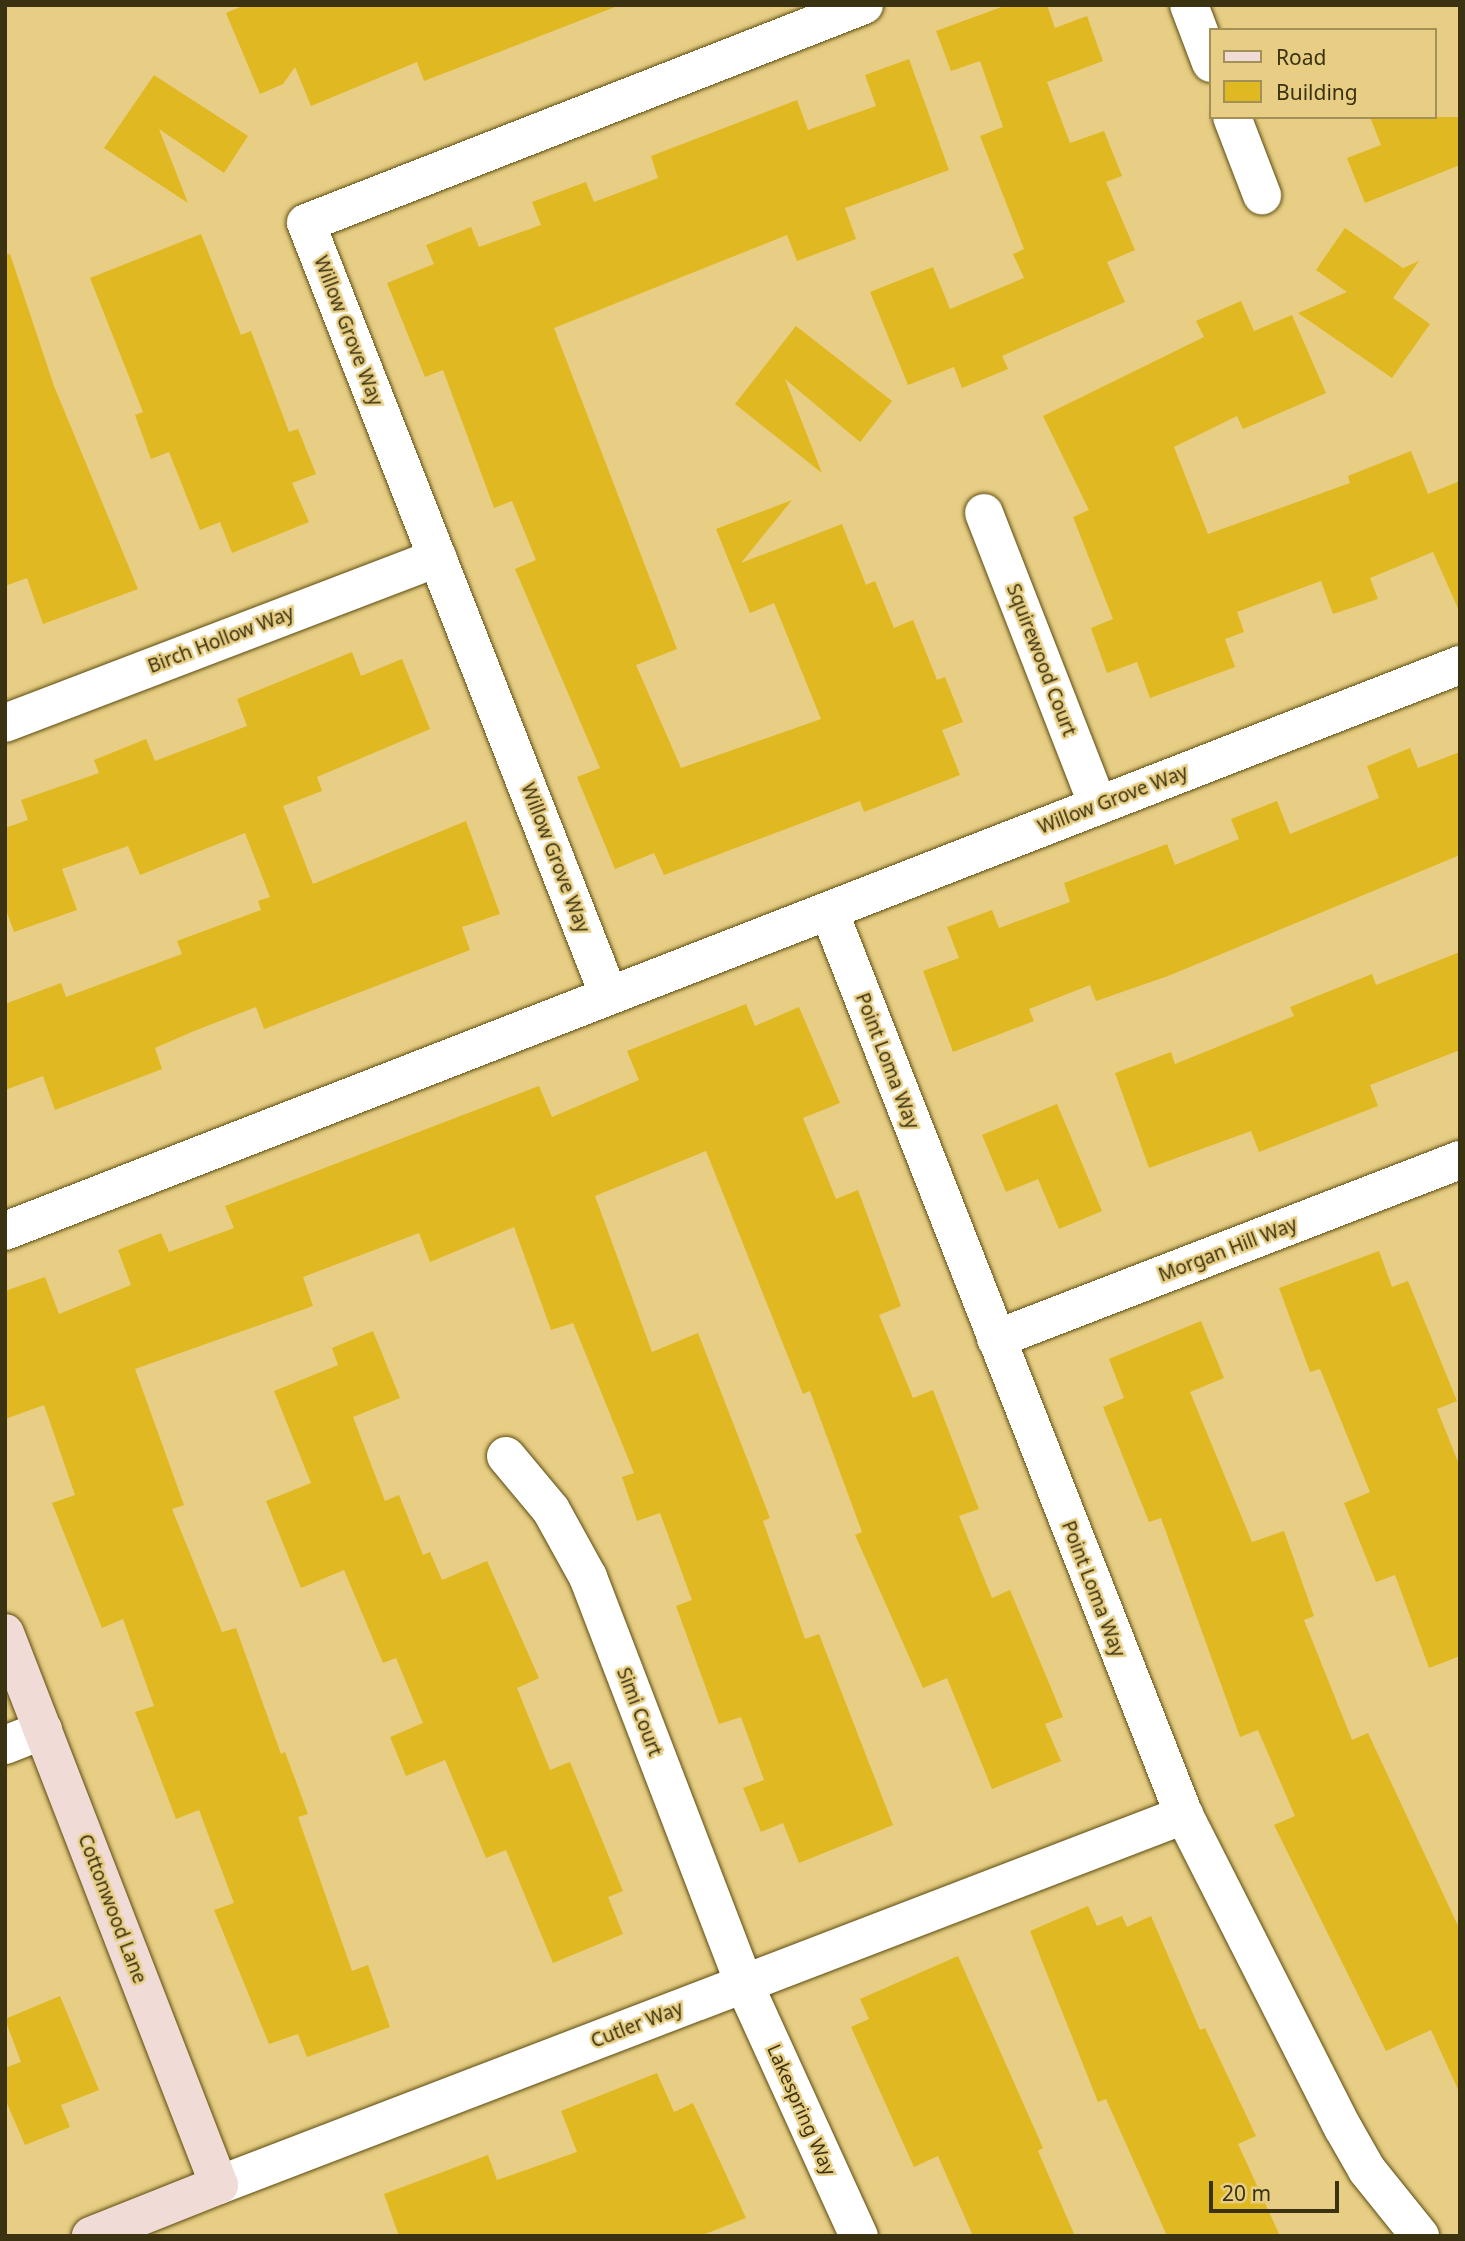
<!DOCTYPE html>
<style>
body{margin:0}
#map{position:relative;width:1465px;height:2241px;overflow:hidden;background:#e7ce84;font-family:"Noto Sans",sans-serif}
div>[style]{position:absolute}
.building>*{inset:0;background:#e0b822}
.roads{filter:drop-shadow(0 0 2px #5d4c10) drop-shadow(0 0 2px #5d4c10)}
.street>*{height:38px;margin:-19px;padding:0 19px;transform-origin:19px;border-radius:19px;background:#fff}
.secondary>*{height:38px;margin:-19px;padding:0 19px;transform-origin:19px;border-radius:19px;background:#f0dbd6}
span{translate:-50% -50%;white-space:nowrap;text-align:center;line-height:1.15;-webkit-text-stroke:5px #e7ce84;paint-order:stroke}
.street-label{font-size:19px;color:#3b3212}
.frame{position:absolute;inset:0;border:7px solid #3b3212;pointer-events:none}
.legend{position:absolute;left:1209px;top:28px;width:228px;height:91px;box-sizing:border-box;background:#e7ce84;border:2px solid #a29056;margin:0;padding:9px 12px;list-style:none;font-size:21px;color:#3b3212}
.legend li{display:flex;align-items:center;gap:14px;height:35px}
.legend b{width:35px;border:2px solid #a29056}
.scale{position:absolute;left:1209px;top:2181px;width:130px;height:32px;box-sizing:border-box;border:4px solid #3b3212;border-top:0;padding-left:9px;font-size:21px;line-height:24px;white-space:nowrap;color:#3b3212;-webkit-text-stroke:5px #e7ce84;paint-order:stroke}
</style>
<div id="map">
<div class="building">
<i style="clip-path:polygon(245px 5px,615px 5px,615px 7px,424px 81px,417px 62px,311px 106px,295px 67px,283px 84px,260px 94px,226px 13px)"></i>
<i style="clip-path:polygon(1007px 5px,1047px 5px,1055px 28px,1087px 16px,1103px 61px,1047px 82px,1070px 143px,1104px 131px,1122px 176px,1106px 182px,1135px 250px,1107px 262px,1125px 302px,1002px 356px,1008px 369px,962px 388px,954px 367px,908px 385px,870px 292px,933px 267px,950px 309px,1024px 278px,1013px 254px,1024px 249px,980px 136px,1003px 127px,980px 61px,951px 71px,936px 31px)"></i>
<i style="clip-path:polygon(909px 59px,949px 170px,845px 208px,856px 239px,797px 261px,787px 235px,554px 328px,677px 649px,636px 665px,681px 768px,821px 719px,774px 603px,750px 613px,716px 529px,792px 500px,741px 563px,842px 524px,866px 585px,875px 581px,894px 628px,913px 620px,937px 680px,945px 677px,963px 722px,942px 730px,960px 775px,864px 812px,860px 801px,664px 875px,654px 853px,615px 869px,577px 777px,600px 768px,515px 569px,536px 560px,512px 501px,494px 508px,443px 370px,425px 377px,387px 283px,434px 264px,426px 245px,471px 227px,479px 247px,541px 225px,532px 202px,586px 182px,594px 202px,658px 178px,651px 156px,797px 100px,808px 130px,876px 106px,865px 75px)"></i>
<i style="clip-path:polygon(154px 75px,248px 136px,224px 173px,159px 129px,188px 203px,104px 148px)"></i>
<i style="clip-path:polygon(1370px 117px,1460px 117px,1460px 165px,1365px 203px,1347px 158px,1381px 145px)"></i>
<i style="clip-path:polygon(1345px 228px,1403px 268px,1419px 261px,1393px 298px,1430px 324px,1392px 378px,1298px 313px,1347px 292px,1316px 270px)"></i>
<i style="clip-path:polygon(201px 234px,241px 335px,251px 331px,289px 432px,298px 429px,316px 474px,292px 483px,309px 522px,232px 553px,220px 522px,200px 530px,169px 452px,151px 459px,135px 415px,143px 412px,90px 278px)"></i>
<i style="clip-path:polygon(5px 254px,10px 254px,54px 386px,138px 589px,43px 624px,27px 578px,5px 586px)"></i>
<i style="clip-path:polygon(1241px 301px,1254px 331px,1292px 315px,1326px 393px,1243px 429px,1237px 416px,1174px 447px,1208px 534px,1350px 483px,1348px 476px,1411px 451px,1428px 494px,1460px 481px,1460px 613px,1433px 552px,1370px 578px,1378px 599px,1333px 614px,1321px 581px,1237px 612px,1244px 632px,1225px 639px,1235px 667px,1150px 698px,1137px 662px,1107px 673px,1091px 628px,1113px 619px,1073px 517px,1089px 510px,1043px 416px,1204px 337px,1196px 321px)"></i>
<i style="clip-path:polygon(796px 326px,892px 401px,860px 442px,785px 379px,822px 473px,735px 404px)"></i>
<i style="clip-path:polygon(352px 652px,361px 676px,402px 659px,430px 729px,317px 777px,322px 791px,283px 806px,313px 884px,466px 821px,500px 914px,462px 927px,470px 950px,264px 1029px,256px 1007px,194px 1031px,155px 1048px,162px 1069px,55px 1110px,43px 1076px,5px 1090px,5px 1004px,61px 983px,66px 997px,182px 954px,177px 941px,261px 910px,258px 901px,270px 897px,245px 833px,140px 875px,128px 846px,62px 869px,77px 910px,14px 932px,5px 907px,5px 828px,28px 820px,21px 800px,99px 773px,94px 760px,146px 739px,155px 761px,247px 726px,237px 699px)"></i>
<i style="clip-path:polygon(1410px 748px,1418px 768px,1460px 752px,1460px 855px,1168px 976px,1096px 1001px,1090px 985px,1029px 1009px,1034px 1021px,953px 1052px,923px 971px,959px 958px,947px 927px,992px 910px,999px 928px,1070px 902px,1064px 883px,1167px 844px,1175px 865px,1239px 839px,1231px 819px,1277px 801px,1290px 834px,1379px 798px,1367px 766px)"></i>
<i style="clip-path:polygon(1460px 952px,1460px 1050px,1370px 1085px,1378px 1106px,1259px 1152px,1251px 1131px,1149px 1168px,1115px 1073px,1171px 1052px,1175px 1064px,1294px 1016px,1290px 1007px,1372px 974px,1376px 985px)"></i>
<i style="clip-path:polygon(746px 1004px,755px 1026px,799px 1007px,840px 1103px,803px 1118px,836px 1199px,858px 1190px,901px 1306px,879px 1315px,913px 1398px,933px 1390px,979px 1509px,959px 1516px,992px 1598px,1010px 1590px,1049px 1683px,1063px 1717px,1045px 1724px,1061px 1761px,992px 1789px,947px 1678px,923px 1688px,855px 1535px,862px 1532px,810px 1391px,803px 1394px,706px 1151px,595px 1196px,652px 1352px,698px 1333px,770px 1518px,763px 1521px,805px 1639px,819px 1634px,893px 1825px,799px 1863px,783px 1823px,761px 1832px,743px 1788px,764px 1780px,741px 1717px,719px 1724px,676px 1606px,692px 1600px,660px 1513px,637px 1521px,622px 1477px,634px 1473px,573px 1323px,551px 1330px,514px 1227px,430px 1262px,419px 1233px,303px 1277px,313px 1306px,135px 1369px,184px 1505px,172px 1509px,222px 1632px,236px 1628px,281px 1754px,285px 1752px,308px 1814px,298px 1817px,352px 1971px,368px 1965px,390px 2027px,307px 2057px,298px 2034px,269px 2044px,214px 1910px,234px 1903px,199px 1810px,176px 1819px,135px 1712px,154px 1706px,123px 1619px,102px 1628px,52px 1503px,75px 1495px,44px 1405px,5px 1419px,5px 1291px,45px 1277px,59px 1314px,131px 1285px,118px 1250px,161px 1233px,169px 1252px,234px 1228px,225px 1206px,539px 1086px,552px 1117px,639px 1080px,627px 1051px)"></i>
<i style="clip-path:polygon(1057px 1104px,1102px 1211px,1059px 1229px,1038px 1179px,1006px 1192px,982px 1135px)"></i>
<i style="clip-path:polygon(1379px 1251px,1392px 1287px,1408px 1281px,1457px 1401px,1437px 1409px,1460px 1467px,1460px 1656px,1429px 1668px,1395px 1575px,1376px 1582px,1344px 1503px,1370px 1492px,1320px 1369px,1310px 1372px,1279px 1288px)"></i>
<i style="clip-path:polygon(1201px 1321px,1224px 1378px,1190px 1392px,1252px 1542px,1284px 1531px,1314px 1616px,1304px 1620px,1352px 1740px,1368px 1733px,1460px 1930px,1460px 2094px,1431px 2030px,1386px 2051px,1274px 1825px,1295px 1816px,1258px 1730px,1240px 1737px,1161px 1518px,1149px 1522px,1103px 1407px,1124px 1398px,1109px 1359px)"></i>
<i style="clip-path:polygon(373px 1331px,400px 1398px,353px 1417px,385px 1501px,399px 1495px,423px 1555px,430px 1552px,442px 1580px,487px 1561px,539px 1678px,517px 1688px,550px 1770px,570px 1762px,623px 1891px,608px 1897px,623px 1934px,553px 1963px,506px 1850px,486px 1858px,445px 1760px,406px 1776px,390px 1737px,423px 1723px,396px 1658px,383px 1663px,344px 1570px,301px 1588px,266px 1501px,311px 1483px,274px 1391px,338px 1365px,332px 1348px)"></i>
<i style="clip-path:polygon(1088px 1906px,1097px 1926px,1122px 1916px,1127px 1927px,1151px 1916px,1200px 2030px,1205px 2028px,1256px 2136px,1238px 2144px,1280px 2236px,1167px 2236px,1106px 2099px,1098px 2102px,1030px 1931px)"></i>
<i style="clip-path:polygon(958px 1956px,1043px 2148px,1038px 2151px,1075px 2236px,973px 2236px,938px 2156px,914px 2167px,851px 2027px,869px 2019px,860px 1999px)"></i>
<i style="clip-path:polygon(60px 1996px,99px 2090px,61px 2105px,70px 2127px,25px 2145px,5px 2099px,5px 2068px,21px 2062px,5px 2019px)"></i>
<i style="clip-path:polygon(657px 2073px,674px 2112px,693px 2103px,746px 2218px,700px 2236px,399px 2236px,384px 2194px,488px 2155px,497px 2180px,577px 2152px,561px 2111px)"></i>
</div>
<div class="roads">
<div class="street">
<i style="left:1189px;top:5px;width:62px;rotate:69.2deg"></i>
<i style="left:1232px;top:117px;width:84px;rotate:69deg"></i>
<i style="left:984px;top:513px;width:314px;rotate:68.7deg"></i>
<i style="left:5px;top:723px;width:463px;rotate:-20.9deg"></i>
<i style="left:829px;top:911px;width:971px;rotate:68.56deg"></i>
<i style="left:1184px;top:1815px;width:351px;rotate:63.1deg"></i>
<i style="left:1343px;top:2128px;width:48px;rotate:60.3deg"></i>
<i style="left:1367px;top:2170px;width:85px;rotate:51.2deg"></i>
<i style="left:609px;top:996px;width:830px;rotate:-111.4deg"></i>
<i style="left:306px;top:223px;width:599px;rotate:-21.34deg"></i>
<i style="left:5px;top:1231px;width:1561px;rotate:-21.26deg"></i>
<i style="left:996px;top:1339px;width:497px;rotate:-21.1deg"></i>
<i style="left:506px;top:1456px;width:70px;rotate:50.2deg"></i>
<i style="left:551px;top:1510px;width:77px;rotate:61.1deg"></i>
<i style="left:588px;top:1577px;width:436px;rotate:69deg"></i>
<i style="left:744px;top:1984px;width:277px;rotate:65.5deg"></i>
<i style="left:5px;top:1745px;width:41px;rotate:-21.5deg"></i>
<i style="left:219px;top:2185px;width:1034px;rotate:-20.98deg"></i>
</div>
<div class="secondary">
<i style="left:5px;top:1633px;width:592px;rotate:68.81deg"></i>
<i style="left:219px;top:2185px;width:138px;rotate:158.3deg"></i>
</div>
</div>
<div class="street-label">
<span style="left:348px;top:331px;rotate:69deg">Willow Grove Way</span>
<span style="left:221px;top:640px;rotate:-21deg">Birch Hollow Way</span>
<span style="left:1041px;top:660px;rotate:69deg">Squirewood Court</span>
<span style="left:1113px;top:800px;rotate:-21deg">Willow Grove Way</span>
<span style="left:555px;top:858px;rotate:69deg">Willow Grove Way</span>
<span style="left:887px;top:1061px;rotate:69deg">Point Loma Way</span>
<span style="left:1228px;top:1250px;rotate:-21deg">Morgan Hill Way</span>
<span style="left:1093px;top:1589px;rotate:69deg">Point Loma Way</span>
<span style="left:639px;top:1712px;rotate:69deg">Simi Court</span>
<span style="left:112px;top:1909px;rotate:69deg">Cottonwood Lane</span>
<span style="left:637px;top:2025px;rotate:-21deg">Cutler Way</span>
<span style="left:801px;top:2110px;rotate:66deg">Lakespring Way</span>
</div>
<div class="frame"></div>
<ul class="legend">
<li><b style="height:9px;background:#f0dbd6"></b>Road</li>
<li><b style="height:19px;background:#e0b822"></b>Building</li>
</ul>
<div class="scale">20 m</div>
</div>
